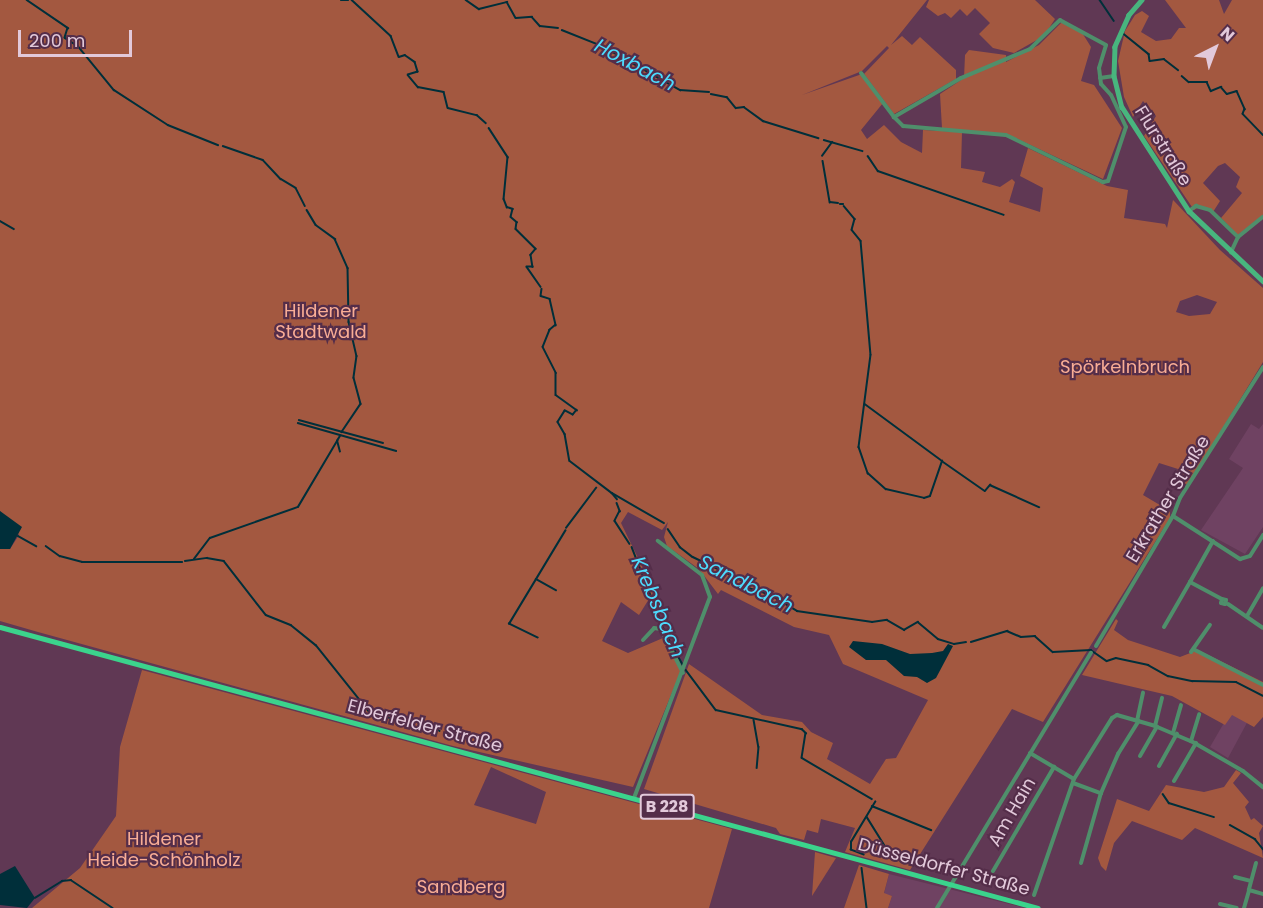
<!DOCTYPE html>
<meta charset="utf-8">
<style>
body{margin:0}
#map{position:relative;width:1263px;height:908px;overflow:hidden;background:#603854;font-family:Poppins,sans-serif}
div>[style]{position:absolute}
.built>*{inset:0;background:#6f4262}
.green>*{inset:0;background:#a35840}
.water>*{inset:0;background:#002f3a}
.stream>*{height:1.5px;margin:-0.75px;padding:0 0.75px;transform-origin:0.75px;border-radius:0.75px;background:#002f3a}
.minor>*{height:4px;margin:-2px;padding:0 2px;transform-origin:2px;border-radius:2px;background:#4f8f6b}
.secondary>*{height:4.5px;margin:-2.25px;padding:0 2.25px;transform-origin:2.25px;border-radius:2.25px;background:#48b57e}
.primary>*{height:5px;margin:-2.5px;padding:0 2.5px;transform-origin:2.5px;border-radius:2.5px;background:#3bd38c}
span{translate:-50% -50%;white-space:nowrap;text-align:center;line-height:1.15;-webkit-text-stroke:4.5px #542d49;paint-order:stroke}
.shield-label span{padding:2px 4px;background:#542d49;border:2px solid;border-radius:4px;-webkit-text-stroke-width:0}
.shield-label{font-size:16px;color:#e2c9da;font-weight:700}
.street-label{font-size:18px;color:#e2c9da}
.park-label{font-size:18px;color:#f9ad95}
.water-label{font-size:20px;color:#4ddbfe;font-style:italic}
.north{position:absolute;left:1185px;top:18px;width:60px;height:60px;-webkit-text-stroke:4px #542d49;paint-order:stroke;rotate:42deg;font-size:16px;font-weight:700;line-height:24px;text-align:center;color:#e2c9da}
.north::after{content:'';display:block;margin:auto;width:21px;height:27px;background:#e2c9da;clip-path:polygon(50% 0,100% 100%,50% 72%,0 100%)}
.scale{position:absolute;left:18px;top:30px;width:114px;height:27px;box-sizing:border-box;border:3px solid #e2c9da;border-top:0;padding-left:8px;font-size:18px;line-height:21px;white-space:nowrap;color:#e2c9da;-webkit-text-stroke:4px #542d49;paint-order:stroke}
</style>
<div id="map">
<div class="built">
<i style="clip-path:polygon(1251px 424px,1259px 429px,1263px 424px,1263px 527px,1245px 554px,1201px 530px,1243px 468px,1229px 459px)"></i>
<i style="clip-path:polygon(1232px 709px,1249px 719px,1228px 758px,1210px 747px)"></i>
<i style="clip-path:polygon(889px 874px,1025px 908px,888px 908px,892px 896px,884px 894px)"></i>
</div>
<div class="green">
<i style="clip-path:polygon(evenodd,0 0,927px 0,891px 45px,902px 36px,912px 45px,920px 37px,956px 70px,956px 79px,894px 114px,864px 74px,889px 48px,887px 46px,862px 71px,802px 95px,862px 74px,883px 103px,861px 130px,867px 139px,884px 125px,901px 142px,922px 153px,923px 130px,962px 132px,961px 168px,985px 172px,982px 182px,1000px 187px,1012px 179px,1015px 182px,1009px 202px,1040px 212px,1043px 188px,1020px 176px,1028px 148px,1107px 186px,1128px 190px,1124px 218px,1165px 224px,1167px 228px,1173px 200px,1175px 202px,1220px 250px,1263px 288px,1263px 362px,1188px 485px,1174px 479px,1178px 469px,1159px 463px,1143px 495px,1170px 511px,1170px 518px,1043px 722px,1012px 709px,910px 870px,845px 852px,855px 828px,821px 819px,818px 833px,807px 830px,804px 840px,780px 834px,776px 828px,644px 789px,689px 664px,762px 715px,802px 722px,811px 732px,833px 743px,827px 759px,870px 784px,886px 759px,896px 758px,928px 700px,843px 664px,829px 635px,794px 627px,721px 590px,718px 594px,699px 569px,667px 546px,664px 537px,668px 522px,662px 530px,628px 512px,621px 523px,654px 591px,639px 615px,621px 602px,602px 641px,628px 653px,663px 638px,681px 671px,633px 787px,453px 746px,38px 632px,0 621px,0 549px,10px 549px,19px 535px,0 511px,0 0,1197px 295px,1217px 302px,1210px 314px,1189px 316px,1176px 312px,1180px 301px,1197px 295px)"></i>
<i style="clip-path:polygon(929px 0,1035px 0,1055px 19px,1044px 36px,1014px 53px,993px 48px,979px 34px,990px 23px,975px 8px,967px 16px,960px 9px,951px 18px,945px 13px,938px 16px,926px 7px)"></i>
<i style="clip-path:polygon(1165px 0,1219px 0,1224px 14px,1232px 0,1263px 0,1263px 215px,1238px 235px,1221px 218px,1242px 193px,1236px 187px,1240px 177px,1225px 163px,1218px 166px,1203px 183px,1220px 201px,1213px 212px,1200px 206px,1194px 210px,1144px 136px,1156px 116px,1143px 101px,1133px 117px,1124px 97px,1118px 61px,1125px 31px,1135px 15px,1142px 11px,1149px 16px,1141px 32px,1156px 41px,1171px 39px,1179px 28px,1186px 28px)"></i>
<i style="clip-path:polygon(1062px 22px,1081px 31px,1091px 47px,1081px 81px,1094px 85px,1122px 128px,1103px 179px,1011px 136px,942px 128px,940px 94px,964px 78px,965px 55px,969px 50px,1006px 55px,1006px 62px,1039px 45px)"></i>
<i style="clip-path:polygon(1116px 619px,1118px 621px,1114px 630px,1128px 640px,1180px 657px,1198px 650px,1263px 682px,1263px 717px,1254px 727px,1232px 715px,1225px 725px,1172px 696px,1082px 675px)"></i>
<i style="clip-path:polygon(evenodd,142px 670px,732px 829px,709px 908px,32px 908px,80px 868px,116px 816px,120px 747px,142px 670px,491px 767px,546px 792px,536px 824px,474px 805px,491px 767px)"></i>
<i style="clip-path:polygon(1236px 770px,1241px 773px,1233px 783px,1249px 802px,1245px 807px,1251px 820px,1254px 818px,1263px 826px,1259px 833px,1263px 858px,1195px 828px,1182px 840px,1132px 821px,1114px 843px,1106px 871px,1101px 866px,1098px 858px,1117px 799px,1149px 811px,1166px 785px,1204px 792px,1224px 787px)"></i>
<i style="clip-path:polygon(815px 852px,836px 858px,812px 896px)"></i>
<i style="clip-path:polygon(859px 865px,889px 874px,884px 893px,892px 896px,888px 908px,844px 908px)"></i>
</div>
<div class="water">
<i style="clip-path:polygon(0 511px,22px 527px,10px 549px,0 549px)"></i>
<i style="clip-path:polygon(853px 641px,882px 644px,910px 654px,932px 653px,943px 651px,948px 644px,953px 646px,936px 678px,927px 683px,917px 677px,904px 676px,886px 660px,866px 660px,849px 647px)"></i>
<i style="clip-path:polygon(15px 866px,35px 898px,27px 908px,0 905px,0 874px)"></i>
</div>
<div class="stream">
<i style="left:27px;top:0;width:50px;rotate:34.3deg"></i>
<i style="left:68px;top:28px;width:10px;rotate:107deg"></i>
<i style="left:65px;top:38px;width:15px;rotate:32deg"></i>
<i style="left:78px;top:46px;width:57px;rotate:50.7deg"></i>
<i style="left:114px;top:90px;width:64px;rotate:32.9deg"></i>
<i style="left:168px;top:125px;width:54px;rotate:21.8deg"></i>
<i style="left:341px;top:0;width:7px"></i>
<i style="left:352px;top:0;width:53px;rotate:42.7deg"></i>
<i style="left:391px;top:36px;width:22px;rotate:69deg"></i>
<i style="left:399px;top:57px;width:6px;rotate:-18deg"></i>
<i style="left:405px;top:55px;width:12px;rotate:35deg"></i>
<i style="left:415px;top:62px;width:10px;rotate:73deg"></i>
<i style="left:418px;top:72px;width:10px;rotate:163deg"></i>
<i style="left:408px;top:75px;width:16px;rotate:50deg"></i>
<i style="left:418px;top:87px;width:26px;rotate:11deg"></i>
<i style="left:444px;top:92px;width:16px;rotate:76deg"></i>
<i style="left:448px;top:108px;width:30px;rotate:14deg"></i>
<i style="left:477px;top:115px;width:12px;rotate:42deg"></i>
<i style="left:466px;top:0;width:16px;rotate:35deg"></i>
<i style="left:479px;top:9px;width:29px;rotate:-14deg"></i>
<i style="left:507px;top:2px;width:18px;rotate:61deg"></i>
<i style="left:516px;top:18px;width:16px;rotate:-4deg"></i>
<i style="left:532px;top:17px;width:12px;rotate:48deg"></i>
<i style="left:540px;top:26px;width:18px;rotate:6deg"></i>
<i style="left:1100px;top:0;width:25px;rotate:56deg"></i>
<i style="left:562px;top:30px;width:43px;rotate:21.8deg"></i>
<i style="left:602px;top:46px;width:90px;rotate:29.4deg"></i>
<i style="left:680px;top:90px;width:29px;rotate:4deg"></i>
<i style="left:1124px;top:34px;width:32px;rotate:39deg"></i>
<i style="left:1149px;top:54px;width:7px;rotate:82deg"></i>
<i style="left:1150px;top:61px;width:14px;rotate:-8deg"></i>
<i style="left:1164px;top:59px;width:18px;rotate:38deg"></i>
<i style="left:1182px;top:76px;width:9px;rotate:41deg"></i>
<i style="left:1189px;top:82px;width:18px"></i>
<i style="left:1207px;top:82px;width:10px;rotate:66deg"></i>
<i style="left:1211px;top:91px;width:11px;rotate:-22deg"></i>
<i style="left:1221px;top:87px;width:9px;rotate:49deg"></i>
<i style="left:1227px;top:94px;width:10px;rotate:-17deg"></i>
<i style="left:1237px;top:91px;width:20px;rotate:66deg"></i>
<i style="left:1245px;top:109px;width:5px;rotate:112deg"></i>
<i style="left:1243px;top:114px;width:29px;rotate:46deg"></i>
<i style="left:711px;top:94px;width:16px;rotate:11deg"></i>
<i style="left:727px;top:97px;width:14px;rotate:51deg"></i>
<i style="left:736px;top:108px;width:8px;rotate:-7deg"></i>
<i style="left:744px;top:107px;width:24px;rotate:36deg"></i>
<i style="left:763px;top:121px;width:58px;rotate:17.2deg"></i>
<i style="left:489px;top:128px;width:35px;rotate:57deg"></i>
<i style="left:508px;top:157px;width:42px;rotate:95.4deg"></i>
<i style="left:504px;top:199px;width:9px;rotate:69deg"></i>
<i style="left:507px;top:207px;width:6px;rotate:18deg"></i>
<i style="left:513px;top:209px;width:8px;rotate:104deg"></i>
<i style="left:511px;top:217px;width:8px;rotate:40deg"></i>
<i style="left:517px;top:222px;width:7px;rotate:98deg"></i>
<i style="left:516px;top:229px;width:28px;rotate:45deg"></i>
<i style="left:536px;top:249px;width:8px;rotate:130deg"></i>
<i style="left:531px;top:255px;width:12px;rotate:81deg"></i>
<i style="left:533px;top:267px;width:6px;rotate:180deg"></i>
<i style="left:527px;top:267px;width:24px;rotate:55deg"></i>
<i style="left:824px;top:140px;width:40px;rotate:16deg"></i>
<i style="left:223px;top:146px;width:42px;rotate:19.3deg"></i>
<i style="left:263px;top:160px;width:26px;rotate:47deg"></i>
<i style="left:281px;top:179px;width:17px;rotate:31deg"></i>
<i style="left:296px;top:188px;width:20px;rotate:63deg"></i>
<i style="left:822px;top:156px;width:17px;rotate:-54deg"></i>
<i style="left:868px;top:156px;width:18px;rotate:56deg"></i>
<i style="left:878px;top:171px;width:133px;rotate:19.2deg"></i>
<i style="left:823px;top:161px;width:42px;rotate:80.3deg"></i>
<i style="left:830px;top:202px;width:8px;rotate:7deg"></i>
<i style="left:840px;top:204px;width:3px"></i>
<i style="left:844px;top:206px;width:17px;rotate:50deg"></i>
<i style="left:855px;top:219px;width:11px;rotate:105deg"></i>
<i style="left:852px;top:230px;width:14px;rotate:51deg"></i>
<i style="left:861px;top:241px;width:114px;rotate:85deg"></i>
<i style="left:871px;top:355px;width:93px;rotate:97.4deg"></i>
<i style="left:859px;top:447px;width:28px;rotate:71deg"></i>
<i style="left:868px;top:473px;width:24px;rotate:42deg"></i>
<i style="left:886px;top:489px;width:39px;rotate:13deg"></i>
<i style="left:924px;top:498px;width:6px;rotate:-18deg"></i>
<i style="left:930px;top:496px;width:37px;rotate:-71deg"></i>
<i style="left:942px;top:461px;width:52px;rotate:34.9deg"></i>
<i style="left:985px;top:491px;width:8px;rotate:-50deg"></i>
<i style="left:990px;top:485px;width:54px;rotate:24.2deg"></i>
<i style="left:307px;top:210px;width:17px;rotate:59deg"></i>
<i style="left:316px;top:225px;width:24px;rotate:36deg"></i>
<i style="left:335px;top:239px;width:32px;rotate:66deg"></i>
<i style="left:348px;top:268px;width:54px;rotate:88.9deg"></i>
<i style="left:349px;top:322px;width:35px;rotate:77deg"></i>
<i style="left:357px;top:356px;width:22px;rotate:98deg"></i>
<i style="left:354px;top:378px;width:27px;rotate:75deg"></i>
<i style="left:361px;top:404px;width:34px;rotate:124deg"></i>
<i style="left:0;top:221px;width:16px;rotate:30deg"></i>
<i style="left:542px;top:289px;width:7px;rotate:98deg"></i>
<i style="left:541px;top:296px;width:9px;rotate:18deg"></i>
<i style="left:550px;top:299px;width:27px;rotate:77deg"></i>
<i style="left:556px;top:325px;width:8px;rotate:140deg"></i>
<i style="left:550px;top:330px;width:18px;rotate:112deg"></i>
<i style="left:543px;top:347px;width:29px;rotate:63deg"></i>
<i style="left:556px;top:373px;width:22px;rotate:90deg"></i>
<i style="left:556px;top:395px;width:26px;rotate:36deg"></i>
<i style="left:577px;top:410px;width:6px;rotate:129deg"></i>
<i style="left:573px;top:415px;width:9px;rotate:-153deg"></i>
<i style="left:565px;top:411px;width:13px;rotate:122deg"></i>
<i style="left:558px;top:422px;width:14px;rotate:60deg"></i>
<i style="left:565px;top:434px;width:27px;rotate:80deg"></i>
<i style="left:570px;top:461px;width:53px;rotate:37.3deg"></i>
<i style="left:612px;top:493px;width:60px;rotate:30deg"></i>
<i style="left:865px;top:404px;width:94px;rotate:36.4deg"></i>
<i style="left:299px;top:420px;width:87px;rotate:15.3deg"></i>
<i style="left:298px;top:423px;width:102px;rotate:15.9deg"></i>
<i style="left:340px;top:452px;width:11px;rotate:-105deg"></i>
<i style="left:337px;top:441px;width:6px;rotate:-59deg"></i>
<i style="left:612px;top:493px;width:8px;rotate:50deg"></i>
<i style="left:617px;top:503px;width:9px;rotate:69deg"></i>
<i style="left:620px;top:511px;width:11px;rotate:117deg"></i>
<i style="left:615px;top:521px;width:27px;rotate:57deg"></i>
<i style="left:566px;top:528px;width:50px;rotate:-53.1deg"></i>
<i style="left:668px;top:529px;width:22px;rotate:56deg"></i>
<i style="left:680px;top:547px;width:16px;rotate:38deg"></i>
<i style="left:693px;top:557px;width:55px;rotate:25.6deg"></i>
<i style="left:743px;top:581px;width:5px;rotate:101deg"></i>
<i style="left:742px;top:586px;width:28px;rotate:17deg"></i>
<i style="left:769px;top:594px;width:33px;rotate:31deg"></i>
<i style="left:797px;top:611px;width:76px;rotate:8.3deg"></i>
<i style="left:872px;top:622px;width:15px;rotate:-8deg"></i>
<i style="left:887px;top:620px;width:20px;rotate:30deg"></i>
<i style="left:904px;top:630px;width:16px;rotate:-30deg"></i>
<i style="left:918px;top:622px;width:26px;rotate:40deg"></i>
<i style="left:938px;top:639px;width:17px;rotate:17deg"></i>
<i style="left:954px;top:644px;width:12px;rotate:-9deg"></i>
<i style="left:18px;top:536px;width:21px;rotate:29deg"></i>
<i style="left:46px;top:546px;width:17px;rotate:36deg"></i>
<i style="left:60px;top:556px;width:23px;rotate:15deg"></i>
<i style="left:82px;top:562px;width:100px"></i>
<i style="left:632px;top:547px;width:93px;rotate:68.7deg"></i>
<i style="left:666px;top:634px;width:35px;rotate:61deg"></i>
<i style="left:194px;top:559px;width:26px;rotate:-53deg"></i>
<i style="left:210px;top:538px;width:93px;rotate:-19.4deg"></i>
<i style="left:298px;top:507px;width:77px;rotate:-59.4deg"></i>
<i style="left:185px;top:561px;width:22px;rotate:-8deg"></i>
<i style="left:207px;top:558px;width:17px;rotate:10deg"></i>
<i style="left:224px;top:561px;width:68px;rotate:52.1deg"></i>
<i style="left:266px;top:615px;width:27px;rotate:22deg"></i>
<i style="left:291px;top:625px;width:32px;rotate:39deg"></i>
<i style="left:316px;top:645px;width:90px;rotate:51.3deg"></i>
<i style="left:372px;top:715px;width:60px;rotate:8.7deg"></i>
<i style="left:431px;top:724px;width:11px;rotate:38deg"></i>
<i style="left:536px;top:579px;width:23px;rotate:29deg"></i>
<i style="left:538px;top:638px;width:32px;rotate:-154deg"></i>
<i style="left:509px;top:624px;width:109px;rotate:-58.9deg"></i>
<i style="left:971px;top:642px;width:38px;rotate:-17deg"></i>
<i style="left:1007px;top:631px;width:15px;rotate:23deg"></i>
<i style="left:1021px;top:637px;width:14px;rotate:-4deg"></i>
<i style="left:1035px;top:636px;width:24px;rotate:42deg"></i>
<i style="left:1053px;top:652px;width:38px;rotate:-3deg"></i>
<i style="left:1091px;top:650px;width:19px;rotate:35deg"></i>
<i style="left:1107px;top:661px;width:9px;rotate:-18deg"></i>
<i style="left:1116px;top:658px;width:33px;rotate:12deg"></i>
<i style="left:1148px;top:665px;width:23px;rotate:29deg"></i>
<i style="left:1168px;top:676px;width:25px;rotate:12deg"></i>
<i style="left:1192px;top:681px;width:44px;rotate:1.3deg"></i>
<i style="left:1236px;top:682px;width:30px;rotate:27deg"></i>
<i style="left:686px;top:670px;width:50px;rotate:53.1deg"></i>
<i style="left:716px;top:710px;width:88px;rotate:12.5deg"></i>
<i style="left:802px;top:729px;width:6px;rotate:45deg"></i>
<i style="left:806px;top:733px;width:25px;rotate:99deg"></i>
<i style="left:802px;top:758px;width:81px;rotate:30.4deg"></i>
<i style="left:754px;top:720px;width:27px;rotate:80deg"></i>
<i style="left:759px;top:747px;width:21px;rotate:95deg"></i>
<i style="left:1163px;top:794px;width:11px;rotate:56deg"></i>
<i style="left:1169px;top:803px;width:47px;rotate:17.3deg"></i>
<i style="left:872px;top:806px;width:64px;rotate:22.1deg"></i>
<i style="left:867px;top:817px;width:47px;rotate:58deg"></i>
<i style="left:1230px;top:825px;width:29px;rotate:29deg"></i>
<i style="left:1255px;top:839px;width:13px;rotate:51deg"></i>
<i style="left:864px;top:855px;width:14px;rotate:-159deg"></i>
<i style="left:851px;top:850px;width:8px;rotate:-90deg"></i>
<i style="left:851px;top:842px;width:47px;rotate:-59deg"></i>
<i style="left:862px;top:868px;width:40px;rotate:82.9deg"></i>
<i style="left:35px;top:898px;width:32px;rotate:-32deg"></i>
<i style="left:62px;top:881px;width:9px;rotate:-6deg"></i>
<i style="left:71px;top:880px;width:50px;rotate:33.7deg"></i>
</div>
<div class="minor">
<i style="left:861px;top:73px;width:55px;rotate:53.1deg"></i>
<i style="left:894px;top:117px;width:13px;rotate:45deg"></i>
<i style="left:903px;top:126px;width:103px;rotate:5deg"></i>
<i style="left:1006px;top:135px;width:108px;rotate:25.9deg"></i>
<i style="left:1103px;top:182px;width:5px;rotate:-11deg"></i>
<i style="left:1108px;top:181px;width:57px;rotate:-71.6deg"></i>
<i style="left:1126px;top:127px;width:35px;rotate:-115deg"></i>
<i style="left:1111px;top:95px;width:15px;rotate:-132deg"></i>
<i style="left:1101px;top:84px;width:16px;rotate:-97deg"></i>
<i style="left:1099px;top:68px;width:24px;rotate:-73deg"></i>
<i style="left:1106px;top:45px;width:52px;rotate:-151.5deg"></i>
<i style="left:1060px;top:20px;width:42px;rotate:136deg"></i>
<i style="left:1030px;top:49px;width:75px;rotate:157.2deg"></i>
<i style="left:961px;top:78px;width:78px;rotate:149.8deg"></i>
<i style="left:1100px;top:78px;width:14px;rotate:-8deg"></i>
<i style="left:1189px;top:211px;width:9px;rotate:-36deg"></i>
<i style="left:1196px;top:206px;width:15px;rotate:16deg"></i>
<i style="left:1210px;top:210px;width:39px;rotate:44deg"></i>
<i style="left:1238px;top:237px;width:17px;rotate:115deg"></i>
<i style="left:1238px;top:237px;width:32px;rotate:-39deg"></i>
<i style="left:1173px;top:516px;width:80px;rotate:32.7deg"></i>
<i style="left:1240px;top:559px;width:10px;rotate:-17deg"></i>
<i style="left:1250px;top:556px;width:25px;rotate:-58deg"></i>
<i style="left:1190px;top:582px;width:47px;rotate:-60.7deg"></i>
<i style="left:1222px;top:599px;width:4px;rotate:14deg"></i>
<i style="left:1226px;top:600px;width:4px;rotate:104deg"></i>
<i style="left:1225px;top:604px;width:4px;rotate:-166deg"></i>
<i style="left:1221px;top:603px;width:4px;rotate:-76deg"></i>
<i style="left:1228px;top:604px;width:42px;rotate:34.4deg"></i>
<i style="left:1247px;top:616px;width:32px;rotate:-60deg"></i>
<i style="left:1164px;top:627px;width:52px;rotate:-60deg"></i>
<i style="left:1190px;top:582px;width:36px;rotate:28deg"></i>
<i style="left:643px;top:640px;width:16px;rotate:-47deg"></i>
<i style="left:654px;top:628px;width:7px;rotate:8deg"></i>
<i style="left:661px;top:629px;width:49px;rotate:63.4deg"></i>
<i style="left:1096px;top:646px;width:151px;rotate:-59.4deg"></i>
<i style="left:1173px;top:516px;width:19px;rotate:-69deg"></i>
<i style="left:1180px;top:498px;width:155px;rotate:-57.6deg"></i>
<i style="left:1195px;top:650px;width:76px;rotate:27.2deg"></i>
<i style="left:1191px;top:652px;width:33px;rotate:-55deg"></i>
<i style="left:1137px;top:721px;width:29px;rotate:-78deg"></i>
<i style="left:1155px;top:726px;width:29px;rotate:-76deg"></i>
<i style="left:1173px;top:733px;width:29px;rotate:-74deg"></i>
<i style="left:1191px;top:741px;width:28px;rotate:-73deg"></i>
<i style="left:1030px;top:753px;width:51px;rotate:30.6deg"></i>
<i style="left:1140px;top:756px;width:34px;rotate:-60deg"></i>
<i style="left:1159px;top:766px;width:37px;rotate:-61deg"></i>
<i style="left:1174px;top:781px;width:44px;rotate:-59.9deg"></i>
<i style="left:1073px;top:783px;width:30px;rotate:20deg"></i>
<i style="left:634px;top:798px;width:215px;rotate:-69.3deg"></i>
<i style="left:710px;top:597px;width:23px;rotate:-110deg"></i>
<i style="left:702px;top:575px;width:56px;rotate:-142.3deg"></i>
<i style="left:1081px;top:863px;width:73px;rotate:-74.1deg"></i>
<i style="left:1101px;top:793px;width:43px;rotate:-66.4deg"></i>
<i style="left:1118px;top:754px;width:39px;rotate:-58deg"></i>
<i style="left:1256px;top:863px;width:28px;rotate:105deg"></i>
<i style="left:1249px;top:890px;width:15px;rotate:16deg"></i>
<i style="left:993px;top:871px;width:121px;rotate:-59.6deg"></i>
<i style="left:1235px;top:877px;width:16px;rotate:14deg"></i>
<i style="left:1034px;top:895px;width:123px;rotate:-71deg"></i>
<i style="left:1074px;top:779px;width:72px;rotate:-58.1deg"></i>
<i style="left:1112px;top:718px;width:6px;rotate:-31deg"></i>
<i style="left:1117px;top:715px;width:40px;rotate:16deg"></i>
<i style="left:1155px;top:726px;width:39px;rotate:23deg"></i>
<i style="left:1191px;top:741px;width:60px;rotate:30deg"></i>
<i style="left:1243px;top:771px;width:26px;rotate:39deg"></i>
<i style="left:1220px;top:904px;width:17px;rotate:13deg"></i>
<i style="left:937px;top:908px;width:298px;rotate:-58.9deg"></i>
<i style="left:1244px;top:908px;width:19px;rotate:-74deg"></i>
</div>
<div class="secondary">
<i style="left:1142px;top:0;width:20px;rotate:131deg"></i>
<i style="left:1129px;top:15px;width:35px;rotate:114deg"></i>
<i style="left:1115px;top:47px;width:29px;rotate:92deg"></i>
<i style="left:1114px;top:76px;width:32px;rotate:76deg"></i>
<i style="left:1122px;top:107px;width:124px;rotate:57.2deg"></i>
<i style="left:1189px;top:211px;width:102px;rotate:43.4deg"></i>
</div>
<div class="primary">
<i style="left:0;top:627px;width:1075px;rotate:15.15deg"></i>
</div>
<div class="shield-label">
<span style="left:667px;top:807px">B 228</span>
</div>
<div class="street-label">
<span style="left:1163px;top:146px;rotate:58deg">Flurstraße</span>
<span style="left:1168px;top:499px;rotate:-59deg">Erkrather Straße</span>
<span style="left:425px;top:726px;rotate:15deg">Elberfelder Straße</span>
<span style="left:1012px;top:812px;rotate:-60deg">Am Hain</span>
<span style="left:944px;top:867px;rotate:15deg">Düsseldorfer Straße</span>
</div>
<div class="park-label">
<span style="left:321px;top:322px">Hildener<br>Stadtwald</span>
<span style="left:1125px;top:367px">Spörkelnbruch</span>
<span style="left:164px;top:850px">Hildener<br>Heide-Schönholz</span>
<span style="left:461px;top:887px">Sandberg</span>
</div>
<div class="water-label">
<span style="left:635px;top:65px;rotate:28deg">Hoxbach</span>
<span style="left:746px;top:584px;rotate:27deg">Sandbach</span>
<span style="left:658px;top:607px;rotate:67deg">Krebsbach</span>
</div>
<div class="north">N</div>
<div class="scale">200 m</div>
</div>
